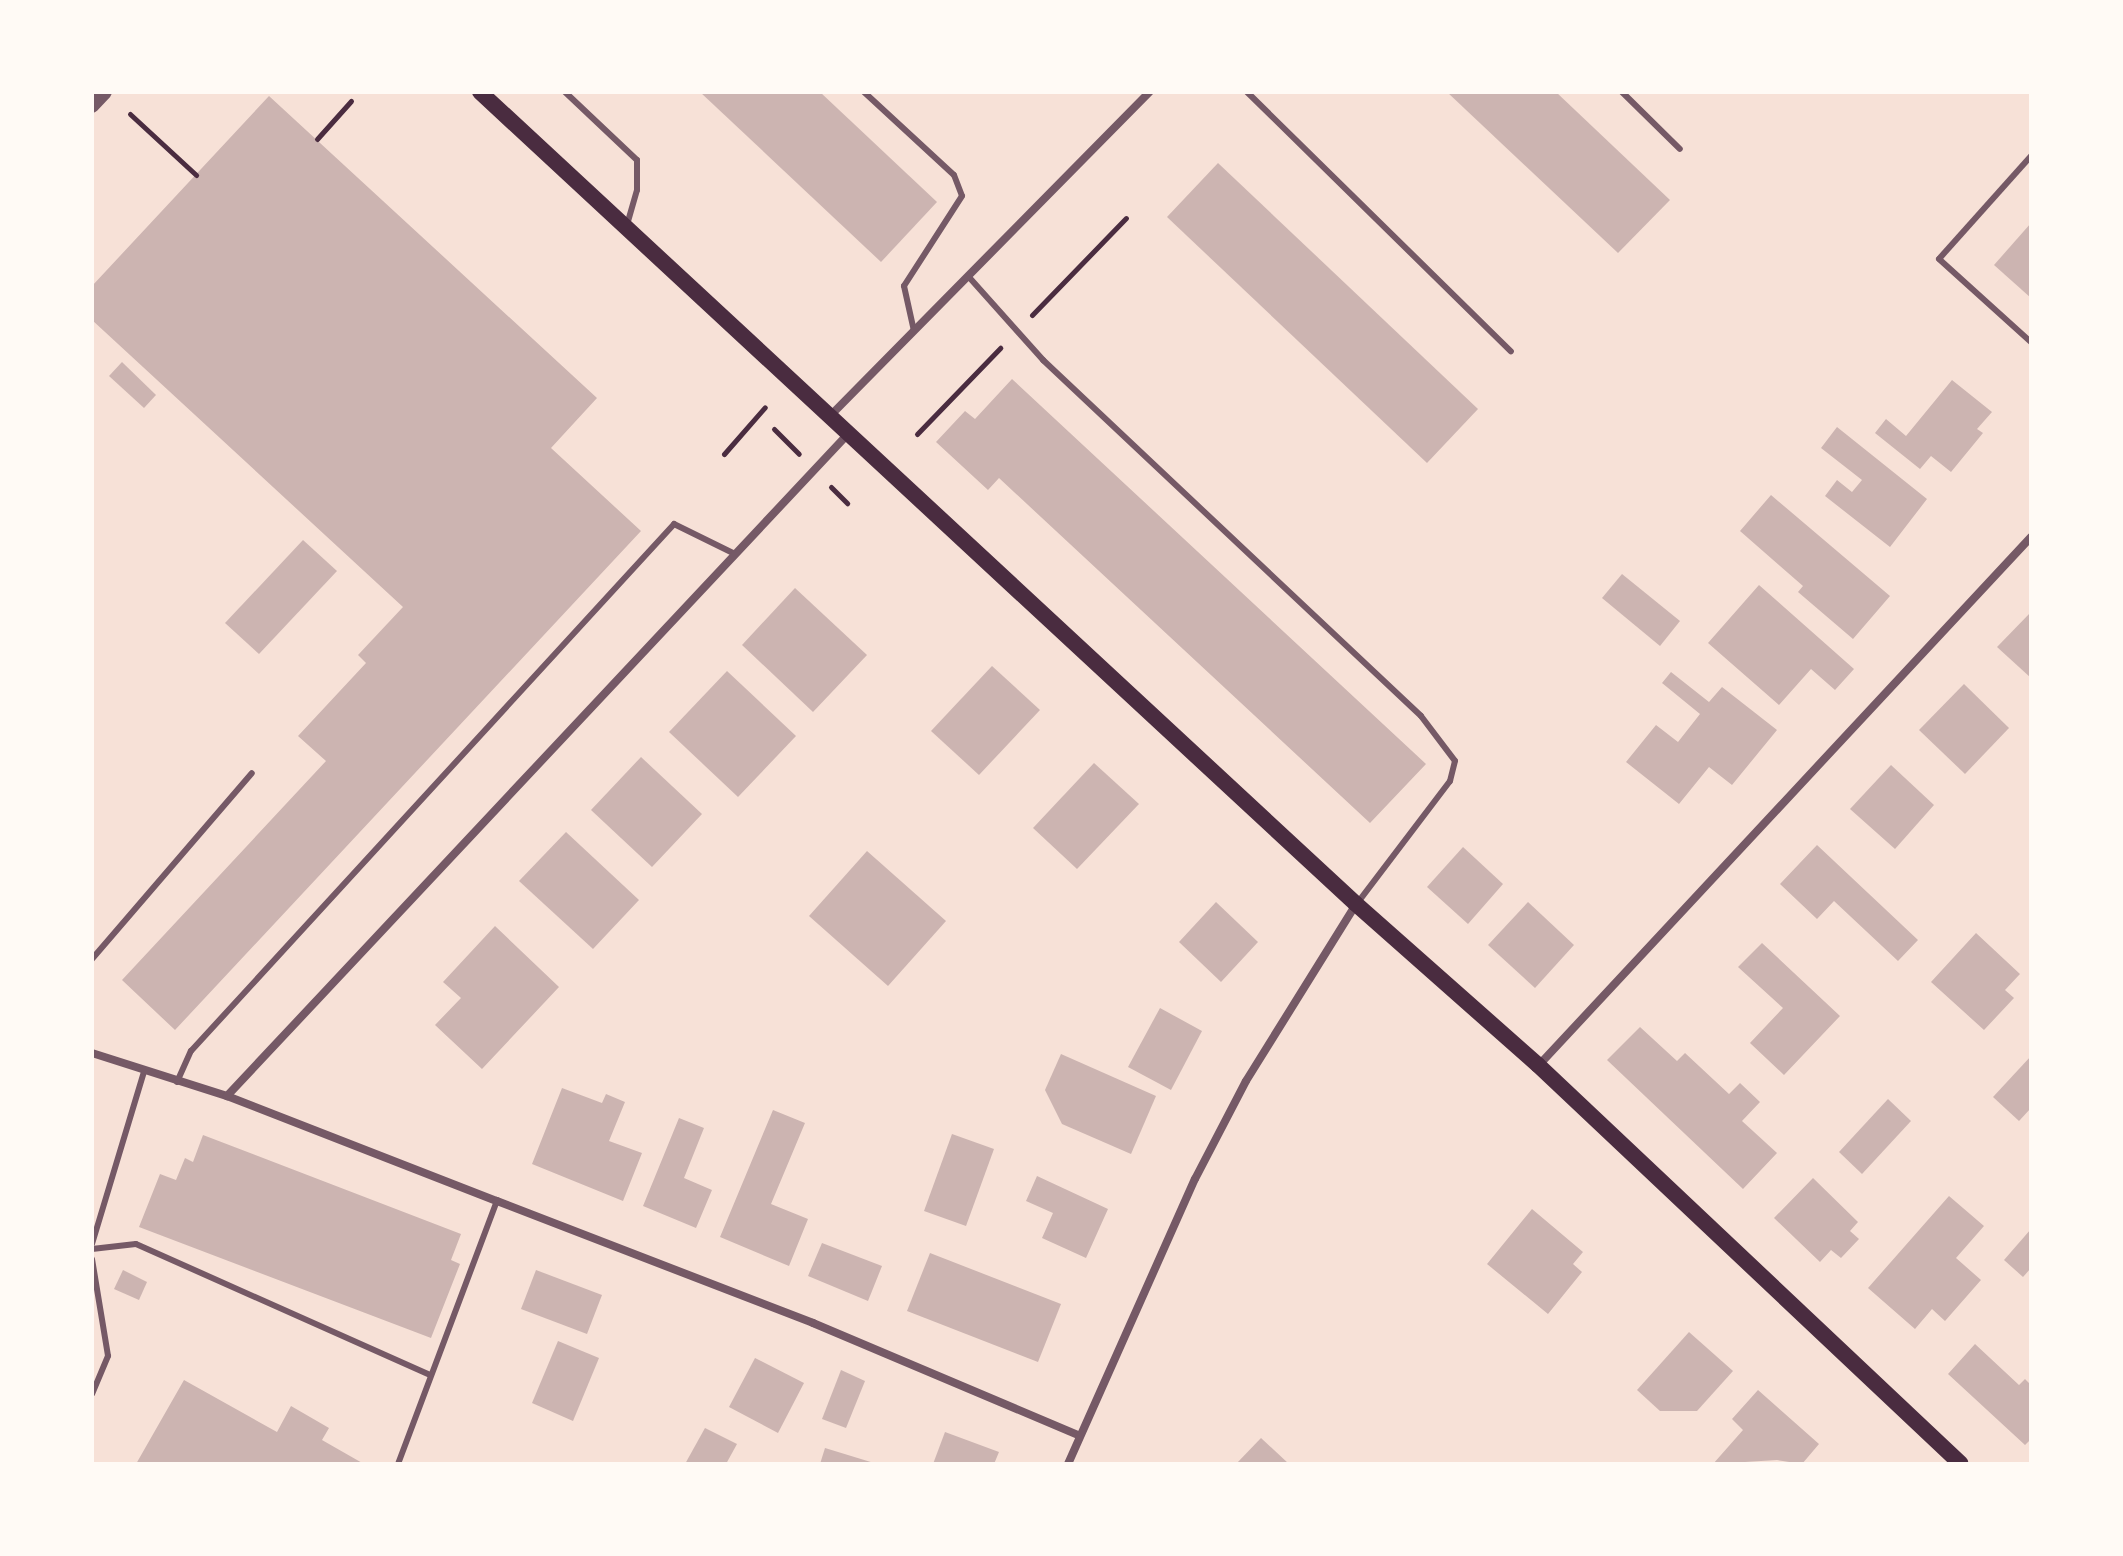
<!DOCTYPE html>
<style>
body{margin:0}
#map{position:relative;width:2123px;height:1556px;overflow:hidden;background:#f7e1d7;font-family:"Sofia Sans Condensed",sans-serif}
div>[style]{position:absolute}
.building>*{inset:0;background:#ccb4b1}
.path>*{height:5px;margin:-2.5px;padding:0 2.5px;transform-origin:2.5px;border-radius:2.5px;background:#4a2c40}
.service>*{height:6px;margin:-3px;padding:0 3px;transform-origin:3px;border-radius:3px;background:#755966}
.minor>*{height:8px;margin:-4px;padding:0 4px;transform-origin:4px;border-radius:4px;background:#755966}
.tertiary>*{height:14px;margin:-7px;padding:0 7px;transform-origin:7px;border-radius:7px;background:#755966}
.secondary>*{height:16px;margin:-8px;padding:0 8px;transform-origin:8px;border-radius:8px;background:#4a2c40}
span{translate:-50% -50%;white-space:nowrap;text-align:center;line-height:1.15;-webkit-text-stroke:8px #fffaf5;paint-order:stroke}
.frame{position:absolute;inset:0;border:94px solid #fffaf5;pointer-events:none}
</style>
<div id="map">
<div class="building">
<i style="clip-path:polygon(700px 92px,820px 92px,937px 202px,881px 262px)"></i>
<i style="clip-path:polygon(1447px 92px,1556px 92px,1670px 200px,1618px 253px)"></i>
<i style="clip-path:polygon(269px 96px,597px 398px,551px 448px,641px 531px,175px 1030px,122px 980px,326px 761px,298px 736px,366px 663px,358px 655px,403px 607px,92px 320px,92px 286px)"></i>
<i style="clip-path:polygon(1218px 163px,1478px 409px,1427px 463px,1167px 217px)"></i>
<i style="clip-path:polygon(2031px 223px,2031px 298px,1994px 265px)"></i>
<i style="clip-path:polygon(122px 362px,156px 395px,144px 408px,109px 376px)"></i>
<i style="clip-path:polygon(1012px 379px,1426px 764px,1370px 823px,999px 478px,988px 490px,936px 442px,965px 411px,975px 419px)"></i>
<i style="clip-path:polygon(1952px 380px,1992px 412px,1977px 429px,1983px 433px,1951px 472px,1931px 456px,1920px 469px,1875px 433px,1886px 419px,1906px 436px)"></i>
<i style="clip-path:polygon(1837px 427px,1927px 499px,1890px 547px,1825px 496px,1837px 480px,1852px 492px,1862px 480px,1821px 448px)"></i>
<i style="clip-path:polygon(1771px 495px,1890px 596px,1853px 639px,1798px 592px,1803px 586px,1740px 531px)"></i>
<i style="clip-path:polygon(303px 540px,337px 571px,259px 654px,225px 623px)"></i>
<i style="clip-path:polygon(1622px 574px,1680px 621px,1660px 646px,1602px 598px)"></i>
<i style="clip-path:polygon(1759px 585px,1854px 669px,1835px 690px,1811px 669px,1779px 705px,1708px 643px)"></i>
<i style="clip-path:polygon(795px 588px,867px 655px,813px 712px,742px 645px)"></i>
<i style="clip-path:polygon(2031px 612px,2031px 678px,1997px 647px)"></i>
<i style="clip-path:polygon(992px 666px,1040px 710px,979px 775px,931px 731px)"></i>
<i style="clip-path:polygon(727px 671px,796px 736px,738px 797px,669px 732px)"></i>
<i style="clip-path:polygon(1671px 672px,1709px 702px,1722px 687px,1777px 730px,1732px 785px,1709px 767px,1679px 804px,1626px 762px,1656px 725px,1678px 742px,1700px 714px,1662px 683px)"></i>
<i style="clip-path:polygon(1964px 684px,2009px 728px,1965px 774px,1919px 730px)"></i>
<i style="clip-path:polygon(641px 757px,702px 814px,652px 867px,591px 810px)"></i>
<i style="clip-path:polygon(1094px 763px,1139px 804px,1077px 869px,1033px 828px)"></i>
<i style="clip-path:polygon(1891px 765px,1934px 805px,1895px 849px,1850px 809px)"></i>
<i style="clip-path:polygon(566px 832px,639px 900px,593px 949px,519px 881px)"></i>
<i style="clip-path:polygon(1817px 845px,1918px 940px,1898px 961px,1834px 901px,1817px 919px,1780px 884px)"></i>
<i style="clip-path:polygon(1463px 847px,1503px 884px,1468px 924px,1427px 887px)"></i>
<i style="clip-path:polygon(867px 851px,946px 921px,888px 986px,809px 916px)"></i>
<i style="clip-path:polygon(1216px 902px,1258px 942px,1221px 982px,1179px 942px)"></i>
<i style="clip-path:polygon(1528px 902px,1574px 945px,1535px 988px,1488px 945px)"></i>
<i style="clip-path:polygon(495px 926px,559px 987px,482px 1069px,435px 1025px,461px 998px,443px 982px)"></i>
<i style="clip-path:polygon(1976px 933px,2020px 974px,2005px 990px,2014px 998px,1984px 1030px,1931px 982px)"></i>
<i style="clip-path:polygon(1762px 943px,1840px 1016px,1784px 1075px,1750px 1043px,1783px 1008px,1738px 967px)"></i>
<i style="clip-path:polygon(1160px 1008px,1202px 1031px,1171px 1090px,1128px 1067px)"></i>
<i style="clip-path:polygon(1640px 1027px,1677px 1061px,1685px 1053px,1729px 1094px,1740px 1083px,1760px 1102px,1742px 1121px,1777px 1153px,1743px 1189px,1607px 1060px)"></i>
<i style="clip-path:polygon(1061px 1054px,1156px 1096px,1131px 1154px,1062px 1124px,1045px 1090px)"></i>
<i style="clip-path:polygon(2031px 1056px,2031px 1108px,2019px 1121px,1993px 1097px)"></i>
<i style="clip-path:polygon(562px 1088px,602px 1103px,606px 1094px,625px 1102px,609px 1141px,642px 1153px,623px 1201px,532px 1164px)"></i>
<i style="clip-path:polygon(1888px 1099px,1911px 1121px,1862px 1174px,1839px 1152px)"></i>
<i style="clip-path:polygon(773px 1110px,805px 1123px,771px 1204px,808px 1219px,789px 1266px,720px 1237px)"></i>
<i style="clip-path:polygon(679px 1118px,704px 1128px,684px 1178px,712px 1190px,696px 1228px,643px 1206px)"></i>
<i style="clip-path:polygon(952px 1134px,994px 1149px,966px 1226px,924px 1211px)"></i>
<i style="clip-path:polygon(203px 1135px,461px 1234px,451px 1260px,460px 1264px,431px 1338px,139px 1227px,160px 1174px,176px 1180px,185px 1158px,193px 1162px)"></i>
<i style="clip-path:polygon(1037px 1176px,1108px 1209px,1086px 1258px,1042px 1238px,1053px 1213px,1026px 1201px)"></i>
<i style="clip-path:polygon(1813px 1178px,1858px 1222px,1850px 1231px,1859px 1239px,1841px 1258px,1831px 1250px,1820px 1262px,1774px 1218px)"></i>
<i style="clip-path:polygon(1949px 1196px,1984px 1226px,1956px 1258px,1981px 1280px,1945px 1321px,1932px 1309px,1915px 1329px,1868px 1288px)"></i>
<i style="clip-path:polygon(1532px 1209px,1583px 1252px,1573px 1264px,1582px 1272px,1548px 1314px,1487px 1264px)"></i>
<i style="clip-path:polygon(2031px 1229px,2031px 1268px,2023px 1277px,2004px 1260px)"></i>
<i style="clip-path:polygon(822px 1243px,882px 1266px,868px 1301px,808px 1276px)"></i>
<i style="clip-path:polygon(930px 1253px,1061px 1304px,1038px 1362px,907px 1311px)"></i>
<i style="clip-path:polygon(123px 1270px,147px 1282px,139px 1300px,114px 1289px)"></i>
<i style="clip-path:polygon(536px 1270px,602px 1295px,587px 1334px,521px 1309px)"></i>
<i style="clip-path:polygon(1689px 1332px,1733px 1371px,1697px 1411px,1660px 1411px,1637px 1390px)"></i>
<i style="clip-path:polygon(558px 1341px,599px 1358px,573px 1421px,532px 1403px)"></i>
<i style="clip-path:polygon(1975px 1344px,2019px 1385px,2025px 1379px,2031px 1385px,2031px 1439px,2025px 1445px,1948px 1374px)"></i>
<i style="clip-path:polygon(755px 1358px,804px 1383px,778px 1433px,729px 1407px)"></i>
<i style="clip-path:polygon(841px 1370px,865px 1381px,846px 1428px,822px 1419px)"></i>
<i style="clip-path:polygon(184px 1380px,277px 1432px,291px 1406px,329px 1428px,322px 1440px,364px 1464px,136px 1464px)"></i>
<i style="clip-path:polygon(1758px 1390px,1819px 1444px,1802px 1464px,1777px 1460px,1713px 1464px,1743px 1430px,1732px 1419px)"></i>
<i style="clip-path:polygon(705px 1428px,737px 1444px,726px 1464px,685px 1464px)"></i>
<i style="clip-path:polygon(945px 1432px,999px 1452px,994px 1464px,933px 1464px)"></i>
<i style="clip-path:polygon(1261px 1438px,1289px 1464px,1236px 1464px)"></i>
<i style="clip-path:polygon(825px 1448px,874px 1463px,874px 1464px,820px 1464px)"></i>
</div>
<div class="path">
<i style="left:130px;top:114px;width:90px;rotate:42.7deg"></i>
<i style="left:317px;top:139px;width:51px;rotate:-48.2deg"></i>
<i style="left:1032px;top:315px;width:135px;rotate:-45.9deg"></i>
<i style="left:774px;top:429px;width:35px;rotate:45deg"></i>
<i style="left:917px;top:434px;width:120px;rotate:-46deg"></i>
<i style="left:724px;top:454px;width:62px;rotate:-48.9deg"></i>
<i style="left:831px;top:487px;width:23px;rotate:45deg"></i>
</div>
<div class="service">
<i style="left:565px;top:92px;width:99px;rotate:43.4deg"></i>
<i style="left:637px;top:160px;width:30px;rotate:90deg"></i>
<i style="left:637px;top:190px;width:35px;rotate:106deg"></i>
<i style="left:864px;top:92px;width:122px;rotate:42.7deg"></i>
<i style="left:954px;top:175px;width:22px;rotate:69deg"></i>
<i style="left:962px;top:196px;width:107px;rotate:122.8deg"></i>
<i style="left:904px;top:286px;width:46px;rotate:77.5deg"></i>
<i style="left:1247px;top:92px;width:370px;rotate:44.5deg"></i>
<i style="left:1622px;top:92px;width:81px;rotate:44.5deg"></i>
<i style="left:2031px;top:156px;width:138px;rotate:131.8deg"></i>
<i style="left:1939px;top:259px;width:124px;rotate:42.1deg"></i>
<i style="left:968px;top:276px;width:113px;rotate:48.2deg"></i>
<i style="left:1043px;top:360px;width:519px;rotate:43.28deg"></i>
<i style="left:1421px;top:716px;width:56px;rotate:52.9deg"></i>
<i style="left:1455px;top:761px;width:21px;rotate:104deg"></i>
<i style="left:1450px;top:781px;width:152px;rotate:127.2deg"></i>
<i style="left:92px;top:959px;width:245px;rotate:-49.3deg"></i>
<i style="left:177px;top:1082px;width:34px;rotate:-66deg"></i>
<i style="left:191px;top:1051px;width:715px;rotate:-47.49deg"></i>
<i style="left:674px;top:524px;width:68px;rotate:26.2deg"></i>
<i style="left:92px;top:1244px;width:180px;rotate:-73.2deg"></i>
<i style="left:92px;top:1249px;width:44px;rotate:-6.5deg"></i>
<i style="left:136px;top:1244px;width:322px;rotate:24deg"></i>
<i style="left:92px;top:1259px;width:98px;rotate:80.6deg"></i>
<i style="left:108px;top:1356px;width:41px;rotate:112.8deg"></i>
<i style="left:398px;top:1464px;width:281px;rotate:-69.4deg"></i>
</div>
<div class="minor">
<i style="left:830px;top:416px;width:455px;rotate:-45.4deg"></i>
<i style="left:92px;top:1053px;width:142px;rotate:17.7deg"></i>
<i style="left:227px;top:1096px;width:290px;rotate:21.3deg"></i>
<i style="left:497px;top:1201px;width:339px;rotate:21.1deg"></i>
<i style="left:813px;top:1323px;width:288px;rotate:22.9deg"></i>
<i style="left:1539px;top:1065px;width:722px;rotate:-47.02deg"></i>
<i style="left:227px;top:1096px;width:908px;rotate:-46.83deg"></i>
<i style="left:1068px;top:1464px;width:312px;rotate:-66deg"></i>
<i style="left:1195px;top:1179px;width:110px;rotate:-62.5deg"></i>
<i style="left:1246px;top:1081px;width:208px;rotate:-58.1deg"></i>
</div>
<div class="tertiary">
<i style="left:92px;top:106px;width:19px;rotate:-47deg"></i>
</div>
<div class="secondary">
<i style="left:480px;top:92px;width:1194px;rotate:42.83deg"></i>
<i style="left:1356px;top:904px;width:243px;rotate:41.5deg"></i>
<i style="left:1538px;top:1065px;width:581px;rotate:43.33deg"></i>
</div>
<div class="frame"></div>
</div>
